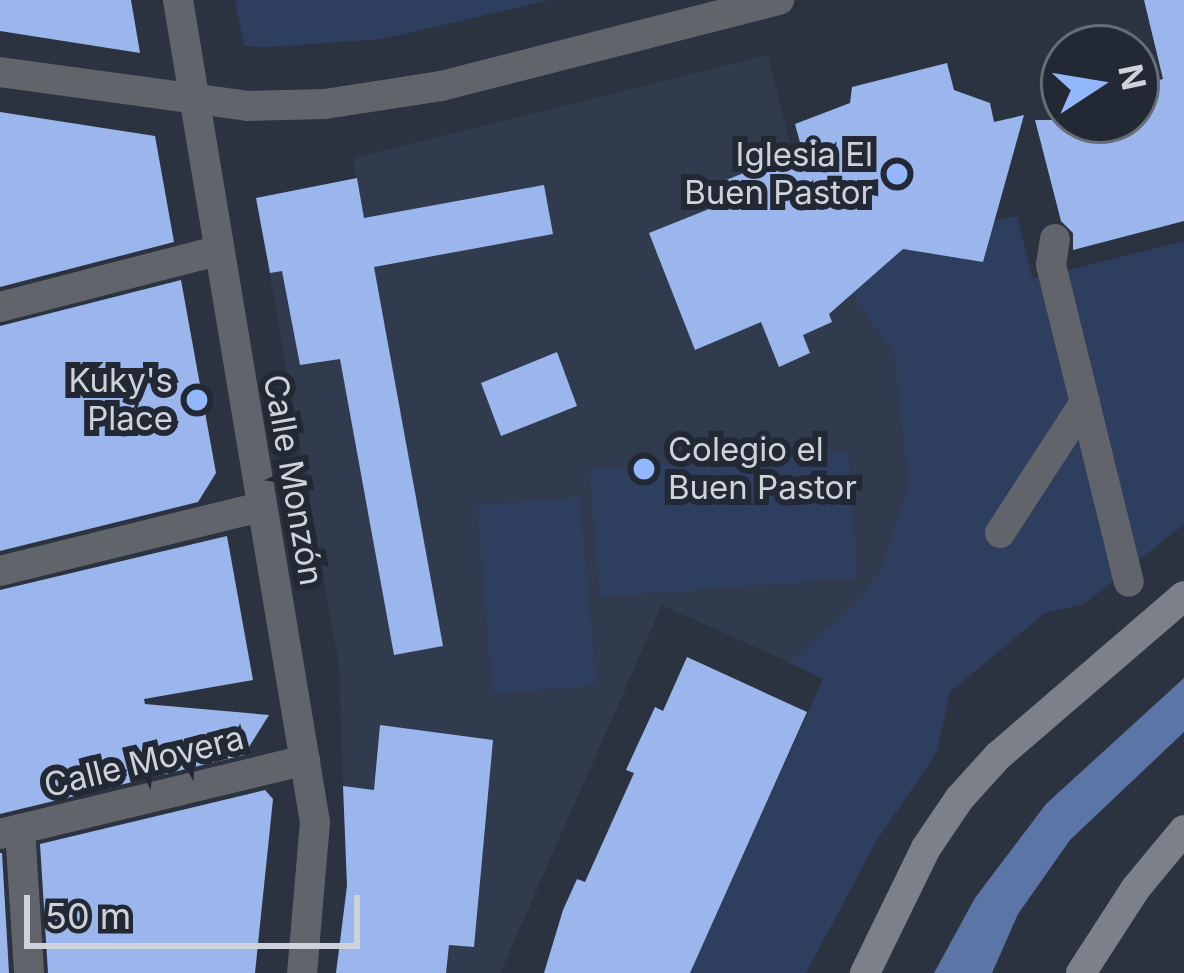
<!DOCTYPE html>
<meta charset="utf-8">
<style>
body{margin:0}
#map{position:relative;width:1184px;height:973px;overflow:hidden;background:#2b3340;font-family:Inter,sans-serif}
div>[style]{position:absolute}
.built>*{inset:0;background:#313b4e}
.green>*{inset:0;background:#2d3e5f}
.water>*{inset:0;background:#5b75a7}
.building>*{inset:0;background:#9ab6ec}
.street>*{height:30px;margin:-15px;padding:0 15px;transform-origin:15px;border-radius:15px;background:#61656b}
.secondary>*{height:30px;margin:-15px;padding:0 15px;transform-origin:15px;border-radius:15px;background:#7b808b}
.dots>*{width:33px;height:33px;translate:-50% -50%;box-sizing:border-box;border:6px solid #222935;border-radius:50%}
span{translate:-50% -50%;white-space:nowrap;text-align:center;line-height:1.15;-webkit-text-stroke:12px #222935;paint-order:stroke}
.poi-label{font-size:33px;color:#ced2db}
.right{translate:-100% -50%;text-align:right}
.left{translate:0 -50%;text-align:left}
.street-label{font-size:33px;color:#ced2db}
.north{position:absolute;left:1040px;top:24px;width:120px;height:120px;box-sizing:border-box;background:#222935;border:3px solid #676d77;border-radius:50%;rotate:78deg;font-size:33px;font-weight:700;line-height:48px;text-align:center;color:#ced2db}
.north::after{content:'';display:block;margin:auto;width:42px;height:54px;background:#92b7fd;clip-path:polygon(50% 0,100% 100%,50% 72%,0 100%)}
.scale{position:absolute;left:24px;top:895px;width:336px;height:54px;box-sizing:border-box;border:6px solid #ced2db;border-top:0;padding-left:15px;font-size:36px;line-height:42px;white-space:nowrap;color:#ced2db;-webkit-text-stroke:9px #222935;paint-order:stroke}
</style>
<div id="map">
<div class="built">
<i style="clip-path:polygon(768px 55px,799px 181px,852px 293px,903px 249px,982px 262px,994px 221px,1017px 216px,1060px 390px,823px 678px,662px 605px,500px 973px,336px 973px,347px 886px,339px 665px,256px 198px,356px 178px,353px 158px)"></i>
</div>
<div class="green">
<i style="clip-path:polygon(235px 0,550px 0,383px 39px,268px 47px,244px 46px)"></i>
<i style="clip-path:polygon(1017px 216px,1033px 279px,1184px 241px,1184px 524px,1084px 604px,1045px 613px,950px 692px,937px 752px,877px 840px,806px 973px,690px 973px,823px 679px,790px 663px,858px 601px,881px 570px,909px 485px,894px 353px,852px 294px,903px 249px,982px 262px,994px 221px)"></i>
<i style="clip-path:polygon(848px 451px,857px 578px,600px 597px,590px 469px)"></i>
<i style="clip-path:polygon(579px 497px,596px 685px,493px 694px,477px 505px)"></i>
</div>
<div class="water">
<i style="clip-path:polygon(1184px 678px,1184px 732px,1070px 840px,1018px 914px,992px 973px,934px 973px,975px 898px,1046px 804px)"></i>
</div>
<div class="building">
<i style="clip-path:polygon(0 0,131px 0,140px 53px,0 31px)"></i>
<i style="clip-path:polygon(1144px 0,1184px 0,1184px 221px,1073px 250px,1073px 233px,1061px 221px,1035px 120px,1136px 120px,1136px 86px,1163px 79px)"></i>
<i style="clip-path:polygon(947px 63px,954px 90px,990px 103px,994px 122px,1024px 115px,983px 262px,903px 249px,829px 314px,832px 322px,803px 335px,810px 353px,779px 367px,761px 322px,695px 350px,649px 233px,724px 203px,716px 184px,802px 150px,795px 124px,850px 103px,852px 87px)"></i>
<i style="clip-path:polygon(0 112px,155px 136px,174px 242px,0 287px)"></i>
<i style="clip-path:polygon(357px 178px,364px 218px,544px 185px,553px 234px,374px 267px,443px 646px,394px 655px,340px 359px,300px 365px,282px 271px,270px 273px,256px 198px)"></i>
<i style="clip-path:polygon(181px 280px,216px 473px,198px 502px,0 551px,0 326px)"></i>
<i style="clip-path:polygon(557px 352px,577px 406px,501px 436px,481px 383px)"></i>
<i style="clip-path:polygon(227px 536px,253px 680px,144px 699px,145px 704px,269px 715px,244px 755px,0 814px,0 590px)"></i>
<i style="clip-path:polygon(687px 657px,807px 712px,690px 973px,544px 973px,563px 910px,577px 879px,585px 882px,634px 773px,626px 770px,655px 707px,663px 711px)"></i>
<i style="clip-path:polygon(380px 725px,493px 740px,474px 947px,449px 945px,446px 973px,336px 973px,347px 886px,343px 786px,374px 790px)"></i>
<i style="clip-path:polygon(265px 790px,273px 799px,255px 973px,48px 973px,40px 844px)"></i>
<i style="clip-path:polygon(0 853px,2px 853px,9px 973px,0 973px)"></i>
</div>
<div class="street">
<i style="left:178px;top:0;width:833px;rotate:80.54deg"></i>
<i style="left:315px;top:822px;width:152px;rotate:94.9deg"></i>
<i style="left:0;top:72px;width:250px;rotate:7.8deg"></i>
<i style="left:248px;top:106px;width:77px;rotate:-1.5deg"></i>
<i style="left:325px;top:104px;width:117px;rotate:-8.8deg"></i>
<i style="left:441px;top:86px;width:349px;rotate:-14.3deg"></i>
<i style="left:1055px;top:239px;width:26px;rotate:99deg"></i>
<i style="left:1051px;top:265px;width:326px;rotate:76.2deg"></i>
<i style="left:0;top:307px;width:224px;rotate:-14.5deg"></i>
<i style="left:1000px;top:533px;width:156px;rotate:-57deg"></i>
<i style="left:0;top:571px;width:269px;rotate:-13.8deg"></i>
<i style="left:20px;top:829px;width:144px;rotate:86.4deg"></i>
<i style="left:0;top:834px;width:314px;rotate:-13.6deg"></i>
</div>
<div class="secondary">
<i style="left:865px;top:973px;width:139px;rotate:-64deg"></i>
<i style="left:926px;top:848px;width:59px;rotate:-56deg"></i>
<i style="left:959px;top:799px;width:58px;rotate:-47.8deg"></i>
<i style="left:998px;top:756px;width:245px;rotate:-40.7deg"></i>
<i style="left:1081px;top:973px;width:101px;rotate:-57.1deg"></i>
<i style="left:1136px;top:888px;width:75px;rotate:-50.4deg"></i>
</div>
<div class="dots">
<i style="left:897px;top:174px;background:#92b7fd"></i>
<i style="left:197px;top:400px;background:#92b7fd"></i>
<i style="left:644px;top:469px;background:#92b7fd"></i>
</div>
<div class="poi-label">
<span class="right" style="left:873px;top:174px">Iglesia El<br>Buen Pastor</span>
<span class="right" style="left:173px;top:400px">Kuky's<br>Place</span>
<span class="left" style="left:668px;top:469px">Colegio el<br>Buen Pastor</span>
</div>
<div class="street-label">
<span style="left:293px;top:480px;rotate:80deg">Calle Monzón</span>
<span style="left:144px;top:762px;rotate:-14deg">Calle Movera</span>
</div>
<div class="north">N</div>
<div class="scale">50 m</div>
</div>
